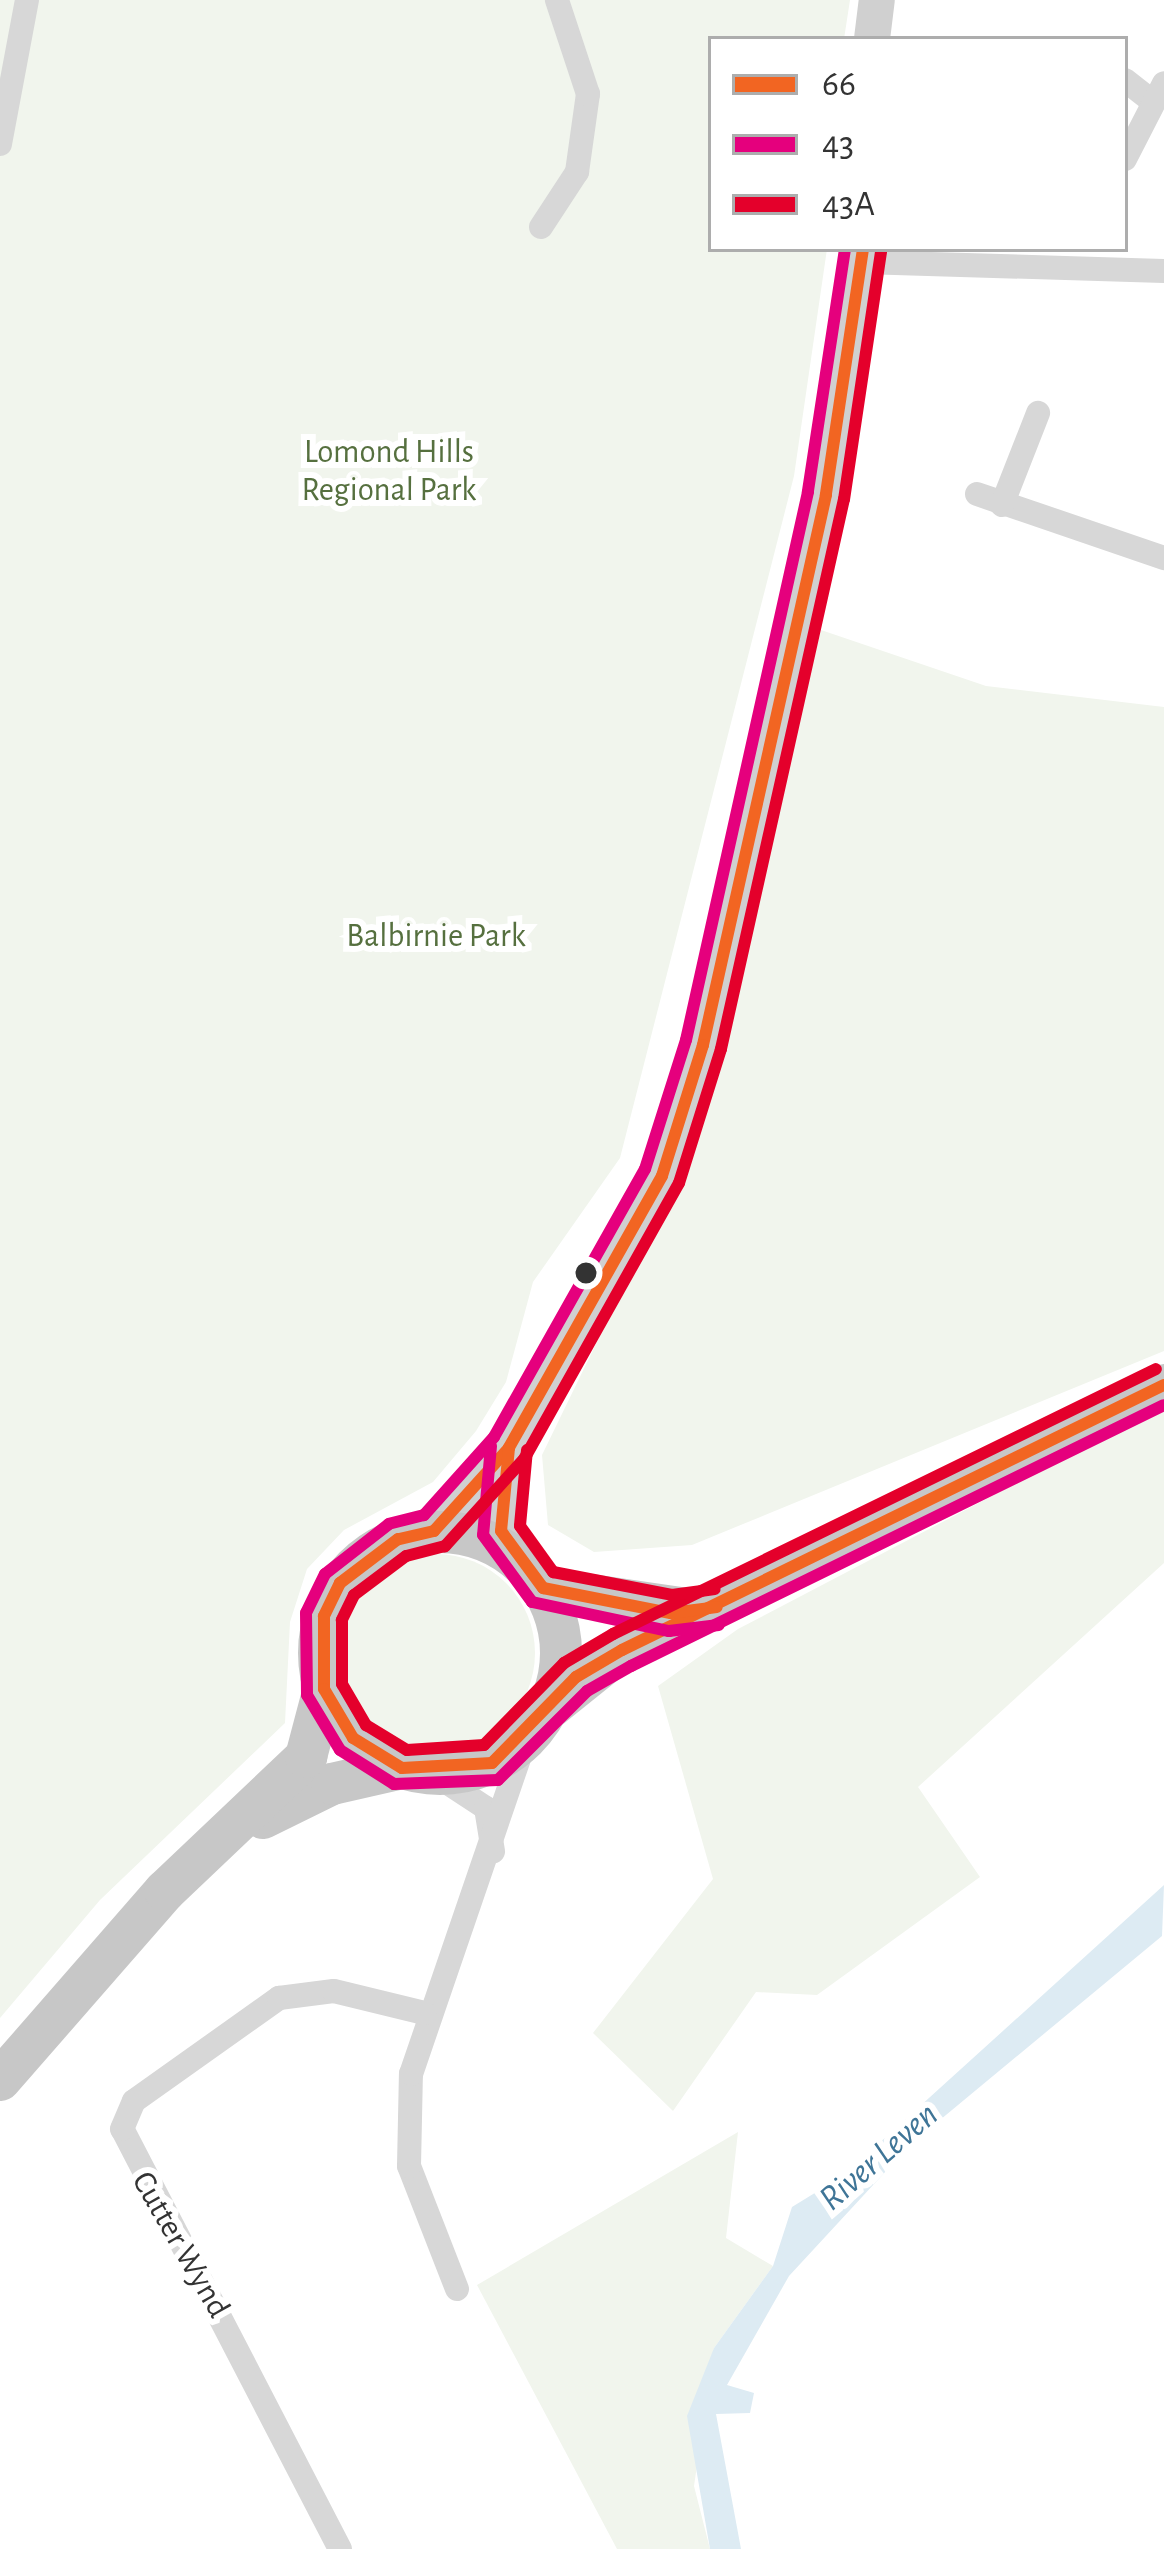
<!DOCTYPE html>
<style>
body{margin:0}
#map{position:relative;width:1164px;height:2549px;overflow:hidden;background:#fff;font-family:"Alegreya Sans",sans-serif}
div>[style]{position:absolute}
.green>*{inset:0;background:#f1f5ed}
.round{border-radius:50%}
.water>*{inset:0;background:#ddebf3}
.minor>*{height:24px;margin:-12px;padding:0 12px;transform-origin:12px;border-radius:12px;background:#d7d7d7}
.secondary>*{height:36px;margin:-18px;padding:0 18px;transform-origin:18px;border-radius:18px;background:#d0d0d0}
.trunk>*{height:42px;margin:-21px;padding:0 21px;transform-origin:21px;border-radius:21px;background:#c7c7c7}
.trunk>.ring{margin:-21px;padding:0;box-sizing:content-box;background:none;border:42px solid #c7c7c7;border-radius:50%}
.bus-1>*{height:12px;margin:-6px;padding:0 6px;transform-origin:6px;border-radius:6px;background:#f26522}
.bus-2>*{height:12px;margin:-6px;padding:0 6px;transform-origin:6px;border-radius:6px;background:#e5007d}
.bus-3>*{height:12px;margin:-6px;padding:0 6px;transform-origin:6px;border-radius:6px;background:#e4002b}
.dots>*{width:33px;height:33px;translate:-50% -50%;box-sizing:border-box;border:6px solid #fff;border-radius:50%}
span{translate:-50% -50%;white-space:nowrap;text-align:center;line-height:1.15;-webkit-text-stroke:12px #fff;paint-order:stroke}
.park-label{font-size:33px;color:#56703f}
.street-label{font-size:33px;color:#333}
.water-label{font-size:36px;color:#3f7597;font-style:italic}
.legend{position:absolute;left:708px;top:36px;width:420px;height:216px;box-sizing:border-box;background:#fff;border:3px solid #adadad;margin:0;padding:15px 21px;list-style:none;font-size:36px;color:#333}
.legend li{display:flex;align-items:center;gap:24px;height:60px}
.legend b{width:60px;border:3px solid #adadad}
</style>
<div id="map">
<div class="green">
<i style="clip-path:polygon(0 0,850px 0,844px 39px,711px 39px,711px 249px,827px 249px,794px 476px,620px 1158px,533px 1282px,506px 1382px,476px 1431px,433px 1482px,344px 1530px,307px 1569px,290px 1622px,285px 1723px,100px 1900px,0 2018px)"></i>
<i style="clip-path:polygon(821px 630px,986px 686px,1164px 707px,1164px 1351px,692px 1545px,594px 1552px,548px 1525px,542px 1455px,696px 1138px)"></i>
<i style="clip-path:polygon(1164px 1406px,1164px 1563px,918px 1787px,980px 1877px,817px 1995px,756px 1992px,673px 2111px,593px 2033px,713px 1879px,658px 1686px,738px 1629px)"></i>
<i class="round" style="left:337px;top:1554px;width:198px;height:198px"></i>
<i style="clip-path:polygon(738px 2132px,726px 2238px,773px 2266px,714px 2348px,694px 2486px,710px 2549px,617px 2549px,477px 2285px)"></i>
</div>
<div class="water">
<i style="clip-path:polygon(1164px 1885px,1162px 1936px,911px 2144px,789px 2276px,727px 2385px,754px 2393px,750px 2413px,716px 2414px,741px 2549px,710px 2549px,687px 2416px,714px 2348px,773px 2266px,792px 2207px,844px 2175px)"></i>
</div>
<div class="minor">
<i style="left:1125px;top:80px;width:34px;rotate:38deg"></i>
<i style="left:0;top:144px;width:147px;rotate:-79.4deg"></i>
<i style="left:1125px;top:159px;width:85px;rotate:-62.8deg"></i>
<i style="left:541px;top:227px;width:66px;rotate:-56.8deg"></i>
<i style="left:577px;top:172px;width:79px;rotate:-82deg"></i>
<i style="left:588px;top:94px;width:99px;rotate:-108.3deg"></i>
<i style="left:862px;top:262px;width:302px;rotate:1.7deg"></i>
<i style="left:977px;top:494px;width:198px;rotate:18.9deg"></i>
<i style="left:1002px;top:505px;width:99px;rotate:-68.6deg"></i>
<i style="left:434px;top:1774px;width:62px;rotate:33.2deg"></i>
<i style="left:486px;top:1808px;width:44px;rotate:80.8deg"></i>
<i style="left:457px;top:2289px;width:132px;rotate:-111.3deg"></i>
<i style="left:409px;top:2166px;width:92px;rotate:-88.8deg"></i>
<i style="left:411px;top:2074px;width:357px;rotate:-71.1deg"></i>
<i style="left:340px;top:2549px;width:473px;rotate:-117.4deg"></i>
<i style="left:122px;top:2129px;width:30px;rotate:-67deg"></i>
<i style="left:134px;top:2101px;width:178px;rotate:-35.4deg"></i>
<i style="left:279px;top:1998px;width:55px;rotate:-7.3deg"></i>
<i style="left:334px;top:1991px;width:93px;rotate:13.7deg"></i>
</div>
<div class="secondary">
<i style="left:872px;top:39px;width:39px;rotate:-83deg"></i>
<i style="left:507px;top:1458px;width:51px;rotate:100.2deg"></i>
<i style="left:498px;top:1508px;width:50px;rotate:72.6deg"></i>
<i style="left:434px;top:1531px;width:112px;rotate:-47.9deg"></i>
<i style="left:509px;top:1448px;width:312px;rotate:-60.6deg"></i>
<i style="left:662px;top:1176px;width:137px;rotate:-72.6deg"></i>
<i style="left:703px;top:1045px;width:564px;rotate:-77.39deg"></i>
<i style="left:826px;top:495px;width:249px;rotate:-81.4deg"></i>
</div>
<div class="trunk">
<i class="ring" style="left:319px;top:1532px;width:200px;height:200px"></i>
<i style="left:543px;top:1588px;width:153px;rotate:8.3deg"></i>
<i style="left:551px;top:1707px;width:91px;rotate:-38.8deg"></i>
<i style="left:622px;top:1650px;width:603px;rotate:-26.06deg"></i>
<i style="left:263px;top:1818px;width:77px;rotate:-26.2deg"></i>
<i style="left:332px;top:1784px;width:72px;rotate:-12.9deg"></i>
<i style="left:0;top:2080px;width:251px;rotate:-48.9deg"></i>
<i style="left:165px;top:1891px;width:195px;rotate:-43.5deg"></i>
<i style="left:306px;top:1757px;width:70px;rotate:-75.2deg"></i>
</div>
<div class="bus-1">
<i style="left:863px;top:249px;width:249px;rotate:98.6deg"></i>
<i style="left:826px;top:495px;width:564px;rotate:102.61deg"></i>
<i style="left:703px;top:1045px;width:137px;rotate:107.4deg"></i>
<i style="left:662px;top:1176px;width:312px;rotate:119.4deg"></i>
<i style="left:509px;top:1448px;width:112px;rotate:132.1deg"></i>
<i style="left:434px;top:1531px;width:37px;rotate:167deg"></i>
<i style="left:398px;top:1539px;width:73px;rotate:142.8deg"></i>
<i style="left:340px;top:1583px;width:37px;rotate:116deg"></i>
<i style="left:324px;top:1616px;width:73px;rotate:90deg"></i>
<i style="left:324px;top:1689px;width:57px;rotate:59.4deg"></i>
<i style="left:353px;top:1738px;width:57px;rotate:31.5deg"></i>
<i style="left:402px;top:1768px;width:90px;rotate:-3.2deg"></i>
<i style="left:492px;top:1763px;width:120px;rotate:-45.7deg"></i>
<i style="left:576px;top:1677px;width:53px;rotate:-30.4deg"></i>
<i style="left:622px;top:1650px;width:603px;rotate:-26.06deg"></i>
<i style="left:509px;top:1448px;width:83px;rotate:95.5deg"></i>
<i style="left:501px;top:1531px;width:71px;rotate:53.6deg"></i>
<i style="left:543px;top:1588px;width:130px;rotate:11.1deg"></i>
<i style="left:671px;top:1613px;width:46px;rotate:-7.4deg"></i>
</div>
<div class="bus-2">
<i style="left:845px;top:249px;width:246px;rotate:98.7deg"></i>
<i style="left:808px;top:492px;width:561px;rotate:102.55deg"></i>
<i style="left:686px;top:1040px;width:135px;rotate:107.6deg"></i>
<i style="left:645px;top:1169px;width:308px;rotate:119.4deg"></i>
<i style="left:494px;top:1437px;width:105px;rotate:131.9deg"></i>
<i style="left:424px;top:1515px;width:36px;rotate:166deg"></i>
<i style="left:389px;top:1524px;width:81px;rotate:142deg"></i>
<i style="left:325px;top:1574px;width:43px;rotate:116deg"></i>
<i style="left:306px;top:1613px;width:82px;rotate:89.3deg"></i>
<i style="left:307px;top:1695px;width:64px;rotate:59deg"></i>
<i style="left:340px;top:1750px;width:64px;rotate:32.2deg"></i>
<i style="left:394px;top:1784px;width:104px;rotate:-2.2deg"></i>
<i style="left:498px;top:1780px;width:126px;rotate:-45deg"></i>
<i style="left:587px;top:1691px;width:51px;rotate:-29.6deg"></i>
<i style="left:631px;top:1666px;width:593px;rotate:-26.09deg"></i>
<i style="left:491px;top:1446px;width:89px;rotate:95.1deg"></i>
<i style="left:483px;top:1535px;width:83px;rotate:53.8deg"></i>
<i style="left:532px;top:1602px;width:140px;rotate:12deg"></i>
<i style="left:669px;top:1631px;width:50px;rotate:-6.8deg"></i>
</div>
<div class="bus-3">
<i style="left:881px;top:252px;width:250px;rotate:98.5deg"></i>
<i style="left:844px;top:499px;width:564px;rotate:102.61deg"></i>
<i style="left:721px;top:1049px;width:140px;rotate:107.4deg"></i>
<i style="left:679px;top:1183px;width:317px;rotate:119.3deg"></i>
<i style="left:524px;top:1459px;width:118px;rotate:132.2deg"></i>
<i style="left:445px;top:1546px;width:40px;rotate:165.6deg"></i>
<i style="left:406px;top:1556px;width:65px;rotate:143.1deg"></i>
<i style="left:354px;top:1595px;width:28px;rotate:116deg"></i>
<i style="left:342px;top:1620px;width:64px;rotate:90deg"></i>
<i style="left:342px;top:1684px;width:48px;rotate:59.7deg"></i>
<i style="left:366px;top:1725px;width:48px;rotate:31.4deg"></i>
<i style="left:407px;top:1750px;width:77px;rotate:-3.7deg"></i>
<i style="left:484px;top:1745px;width:115px;rotate:-45.7deg"></i>
<i style="left:564px;top:1663px;width:57px;rotate:-30.6deg"></i>
<i style="left:613px;top:1634px;width:604px;rotate:-26.01deg"></i>
<i style="left:527px;top:1450px;width:76px;rotate:95.3deg"></i>
<i style="left:520px;top:1526px;width:57px;rotate:54.3deg"></i>
<i style="left:553px;top:1572px;width:121px;rotate:10.9deg"></i>
<i style="left:672px;top:1595px;width:43px;rotate:-7.9deg"></i>
</div>
<div class="dots">
<i style="left:586px;top:1273px;background:#333"></i>
</div>
<div class="park-label">
<span style="left:389px;top:472px">Lomond Hills<br>Regional Park</span>
<span style="left:436px;top:937px">Balbirnie Park</span>
</div>
<div class="street-label">
<span style="left:180px;top:2245px;rotate:60deg">Cutter Wynd</span>
</div>
<div class="water-label">
<span style="left:879px;top:2157px;rotate:-41deg">River Leven</span>
</div>
<ul class="legend">
<li><b style="height:15px;background:#f26522"></b>66</li>
<li><b style="height:15px;background:#e5007d"></b>43</li>
<li><b style="height:15px;background:#e4002b"></b>43A</li>
</ul>
</div>
